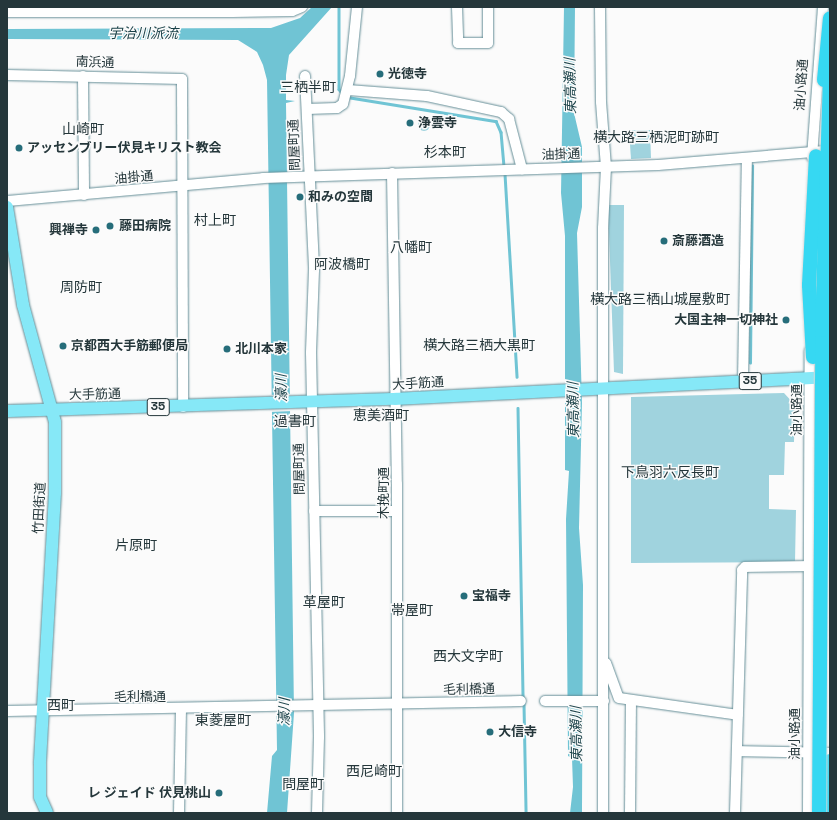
<!DOCTYPE html>
<meta charset="utf-8">
<style>
body{margin:0}
#map{position:relative;width:837px;height:820px;overflow:hidden;background:#fbfbfb;font-family:"Space Grotesk","Noto Sans JP",sans-serif}
div>[style]{position:absolute}
.green>*{inset:0;background:#a0d3de}
.round{border-radius:50%}
.water>*{inset:0;background:#70c4d4}
.pier>*{inset:0;background:#fbfbfb}
.stream>*{height:2.5px;margin:-1.25px;padding:0 1.25px;transform-origin:1.25px;border-radius:1.25px;background:#70c4d4}
.roads{filter:drop-shadow(0 0 1px #668f98) drop-shadow(0 0 1px #668f98)}
.minor>*{height:10px;margin:-5px;padding:0 5px;transform-origin:5px;border-radius:5px;background:#fff}
.major>*{height:12px;margin:-6px;padding:0 6px;transform-origin:6px;border-radius:6px;background:#86e8f7}
.highway>*{height:14px;margin:-7px;padding:0 7px;transform-origin:7px;border-radius:7px;background:#36d8f2}
.bridges{filter:drop-shadow(0 0 1px #d3d7d8) drop-shadow(0 0 1px #d3d7d8)}
.highway-bridge>*{height:14px;margin:-7px;padding:0 7px;transform-origin:7px;border-radius:7px;background:#36d8f2}
.dots>*{width:11px;height:11px;translate:-50% -50%;box-sizing:border-box;border:2px solid #fbfbfb;border-radius:50%}
span{translate:-50% -50%;white-space:nowrap;text-align:center;line-height:1.15;-webkit-text-stroke:3px #fbfbfb;paint-order:stroke}
.shield-label span{padding:1px 3px;background:#fbfbfb;border:1px solid;border-radius:3px;-webkit-text-stroke-width:0}
.shield-label{font-size:12px;color:#25373b;font-weight:700}
.street-label{font-size:13px;color:#25373b}
.poi-label{font-size:13px;color:#25373b;font-weight:700}
.left{translate:0 -50%;text-align:left}
.right{translate:-100% -50%;text-align:right}
.water-label{font-size:14px;color:#173f46;font-style:italic}
.neighbourhood-label{font-size:14px;color:#25373b}
.frame{position:absolute;inset:0;border:8px solid #25373b;pointer-events:none}
</style>
<div id="map">
<div class="green">
<i class="round" style="left:418px;top:119px;width:12px;height:12px"></i>
<i style="clip-path:polygon(629px 130px,650px 130px,651px 158px,631px 159px)"></i>
<i style="clip-path:polygon(608px 205px,624px 205px,623px 374px,614px 372px)"></i>
<i style="clip-path:polygon(784px 393px,795px 405px,794px 442px,785px 442px,784px 475px,769px 475px,769px 509px,796px 510px,795px 562px,631px 563px,631px 397px)"></i>
</div>
<div class="water">
<i style="clip-path:polygon(312px 7px,332px 7px,289px 55px,286px 75px,286px 100px,295px 101px,286px 103px,294px 713px,287px 813px,267px 813px,272px 756px,277px 750px,267px 80px,263px 65px,257px 52px,238px 40px,7px 39px,7px 29px,271px 28px,300px 18px)"></i>
<i style="clip-path:polygon(564px 7px,575px 7px,574px 113px,582px 147px,582px 207px,577px 233px,582px 403px,579px 528px,583px 585px,582px 813px,570px 813px,573px 787px,572px 758px,568px 756px,566px 519px,569px 471px,565px 470px,565px 236px,561px 193px)"></i>
</div>
<div class="pier">
<i style="clip-path:polygon(292px 394px,293px 411px,269px 412px,269px 395px)"></i>
</div>
<div class="stream">
<i style="left:339px;top:7px;width:82px;rotate:90deg"></i>
<i style="left:339px;top:89px;width:7px;rotate:56deg"></i>
<i style="left:347px;top:97px;width:151px;rotate:9.2deg"></i>
<i style="left:496px;top:121px;width:12px;rotate:66deg"></i>
<i style="left:501px;top:132px;width:32px;rotate:85deg"></i>
<i style="left:505px;top:174px;width:203px;rotate:86.6deg"></i>
<i style="left:750px;top:363px;width:197px;rotate:-89.4deg"></i>
<i style="left:518px;top:408px;width:291px;rotate:89deg"></i>
<i style="left:524px;top:704px;width:109px;rotate:88.9deg"></i>
</div>
<div class="roads">
<div class="minor">
<i style="left:457px;top:7px;width:36px;rotate:88deg"></i>
<i style="left:458px;top:43px;width:30px"></i>
<i style="left:488px;top:43px;width:36px;rotate:-90deg"></i>
<i style="left:600px;top:7px;width:95px;rotate:89.4deg"></i>
<i style="left:601px;top:102px;width:65px;rotate:85.6deg"></i>
<i style="left:606px;top:167px;width:61px;rotate:92.8deg"></i>
<i style="left:603px;top:228px;width:585px;rotate:90deg"></i>
<i style="left:7px;top:12px;width:225px"></i>
<i style="left:232px;top:12px;width:60px;rotate:-1deg"></i>
<i style="left:292px;top:11px;width:11px;rotate:-22deg"></i>
<i style="left:7px;top:75px;width:175px;rotate:1.3deg"></i>
<i style="left:182px;top:79px;width:328px;rotate:89.8deg"></i>
<i style="left:83px;top:76px;width:119px;rotate:89.5deg"></i>
<i style="left:305px;top:76px;width:194px;rotate:87.3deg"></i>
<i style="left:314px;top:270px;width:83px;rotate:92.1deg"></i>
<i style="left:311px;top:353px;width:384px;rotate:88.8deg"></i>
<i style="left:319px;top:737px;width:76px;rotate:91.5deg"></i>
<i style="left:348px;top:90px;width:79px;rotate:4.3deg"></i>
<i style="left:427px;top:96px;width:76px;rotate:12.2deg"></i>
<i style="left:501px;top:112px;width:11px;rotate:41deg"></i>
<i style="left:509px;top:119px;width:52px;rotate:75.4deg"></i>
<i style="left:307px;top:109px;width:30px;rotate:-2deg"></i>
<i style="left:337px;top:108px;width:7px;rotate:-34deg"></i>
<i style="left:343px;top:104px;width:29px;rotate:-76deg"></i>
<i style="left:350px;top:76px;width:69px;rotate:-84.2deg"></i>
<i style="left:812px;top:157px;width:150px;rotate:-85.8deg"></i>
<i style="left:392px;top:173px;width:311px;rotate:89.1deg"></i>
<i style="left:397px;top:484px;width:329px;rotate:90deg"></i>
<i style="left:7px;top:201px;width:257px;rotate:-5.1deg"></i>
<i style="left:263px;top:178px;width:395px;rotate:-1.9deg"></i>
<i style="left:658px;top:165px;width:167px;rotate:-4.8deg"></i>
<i style="left:743px;top:381px;width:222px;rotate:-89deg"></i>
<i style="left:314px;top:511px;width:83px"></i>
<i style="left:606px;top:663px;width:37px;rotate:70deg"></i>
<i style="left:619px;top:698px;width:120px;rotate:8.1deg"></i>
<i style="left:545px;top:701px;width:59px"></i>
<i style="left:7px;top:711px;width:514px;rotate:-1.11deg"></i>
<i style="left:737px;top:751px;width:93px;rotate:1.2deg"></i>
<i style="left:179px;top:813px;width:104px;rotate:-88.9deg"></i>
<i style="left:630px;top:813px;width:111px;rotate:-89.5deg"></i>
<i style="left:735px;top:813px;width:243px;rotate:-88.3deg"></i>
<i style="left:742px;top:570px;width:4px;rotate:-45deg"></i>
<i style="left:745px;top:567px;width:63px;rotate:-0.9deg"></i>
<i style="left:808px;top:813px;width:462px;rotate:-89.8deg"></i>
</div>
<div class="major">
<i style="left:7px;top:207px;width:99px;rotate:80.7deg"></i>
<i style="left:23px;top:305px;width:121px;rotate:74.7deg"></i>
<i style="left:55px;top:422px;width:71px;rotate:90deg"></i>
<i style="left:55px;top:493px;width:271px;rotate:93.2deg"></i>
<i style="left:40px;top:764px;width:33px;rotate:90deg"></i>
<i style="left:40px;top:797px;width:17px;rotate:66deg"></i>
<i style="left:7px;top:411px;width:388px;rotate:-1.8deg"></i>
<i style="left:395px;top:399px;width:436px;rotate:-2.9deg"></i>
</div>
<div class="highway">
<i style="left:830px;top:813px;width:52px;rotate:-90deg"></i>
</div>
</div>
<div class="bridges">
<div class="highway-bridge">
<i style="left:824px;top:80px;width:62px;rotate:-84.5deg"></i>
<i style="left:813px;top:357px;width:72px;rotate:-93.2deg"></i>
<i style="left:809px;top:285px;width:129px;rotate:-86.9deg"></i>
<i style="left:819px;top:813px;width:483px;rotate:-89.6deg"></i>
<i style="left:822px;top:330px;width:259px;rotate:-88.2deg"></i>
</div>
</div>
<div class="dots">
<i style="left:380px;top:74px;background:#266d7a"></i>
<i style="left:410px;top:123px;background:#266d7a"></i>
<i style="left:19px;top:148px;background:#266d7a"></i>
<i style="left:300px;top:197px;background:#266d7a"></i>
<i style="left:110px;top:226px;background:#266d7a"></i>
<i style="left:96px;top:230px;background:#266d7a"></i>
<i style="left:664px;top:241px;background:#266d7a"></i>
<i style="left:786px;top:320px;background:#266d7a"></i>
<i style="left:63px;top:346px;background:#266d7a"></i>
<i style="left:227px;top:349px;background:#266d7a"></i>
<i style="left:464px;top:596px;background:#266d7a"></i>
<i style="left:490px;top:732px;background:#266d7a"></i>
<i style="left:219px;top:793px;background:#266d7a"></i>
</div>
<div class="shield-label">
<span style="left:750px;top:381px">35</span>
<span style="left:158px;top:407px">35</span>
</div>
<div class="street-label">
<span style="left:95px;top:63px;rotate:2deg">南浜通</span>
<span style="left:802px;top:85px;rotate:-86deg">油小路通</span>
<span style="left:295px;top:145px;rotate:-92deg">問屋町通</span>
<span style="left:561px;top:155px;rotate:-2deg">油掛通</span>
<span style="left:134px;top:178px;rotate:-5deg">油掛通</span>
<span style="left:418px;top:384px;rotate:-3deg">大手筋通</span>
<span style="left:95px;top:395px;rotate:-1deg">大手筋通</span>
<span style="left:797px;top:410px;rotate:-90deg">油小路通</span>
<span style="left:300px;top:469px;rotate:-91deg">問屋町通</span>
<span style="left:384px;top:493px;rotate:-90deg">木挽町通</span>
<span style="left:40px;top:508px;rotate:-87deg">竹田街道</span>
<span style="left:469px;top:690px;rotate:-1deg">毛利橋通</span>
<span style="left:140px;top:697px">毛利橋通</span>
<span style="left:795px;top:734px;rotate:-90deg">油小路通</span>
</div>
<div class="poi-label">
<span class="left" style="left:388px;top:74px">光徳寺</span>
<span class="left" style="left:418px;top:123px">浄雲寺</span>
<span class="left" style="left:27px;top:148px">アッセンブリー伏見キリスト教会</span>
<span class="left" style="left:308px;top:197px">和みの空間</span>
<span class="left" style="left:119px;top:226px">藤田病院</span>
<span class="right" style="left:88px;top:230px">興禅寺</span>
<span class="left" style="left:672px;top:241px">斎藤酒造</span>
<span class="right" style="left:778px;top:320px">大国主神一切神社</span>
<span class="left" style="left:71px;top:346px">京都西大手筋郵便局</span>
<span class="left" style="left:235px;top:349px">北川本家</span>
<span class="left" style="left:472px;top:596px">宝福寺</span>
<span class="left" style="left:498px;top:732px">大信寺</span>
<span class="right" style="left:211px;top:793px">レ ジェイド 伏見桃山</span>
</div>
<div class="water-label">
<span style="left:143px;top:33px">宇治川派流</span>
<span style="left:570px;top:86px;rotate:-91deg">東高瀬川</span>
<span style="left:281px;top:388px;rotate:-91deg">濠川</span>
<span style="left:573px;top:410px;rotate:-91deg">東高瀬川</span>
<span style="left:284px;top:712px;rotate:-89deg">濠川</span>
<span style="left:576px;top:734px;rotate:-91deg">東高瀬川</span>
</div>
<div class="neighbourhood-label">
<span style="left:308px;top:87px">三栖半町</span>
<span style="left:83px;top:129px">山崎町</span>
<span style="left:656px;top:137px">横大路三栖泥町跡町</span>
<span style="left:445px;top:152px">杉本町</span>
<span style="left:215px;top:220px">村上町</span>
<span style="left:411px;top:247px">八幡町</span>
<span style="left:342px;top:264px">阿波橋町</span>
<span style="left:81px;top:287px">周防町</span>
<span style="left:660px;top:299px">横大路三栖山城屋敷町</span>
<span style="left:479px;top:345px">横大路三栖大黒町</span>
<span style="left:381px;top:415px">恵美酒町</span>
<span style="left:295px;top:421px">過書町</span>
<span style="left:670px;top:472px">下鳥羽六反長町</span>
<span style="left:136px;top:545px">片原町</span>
<span style="left:324px;top:602px">革屋町</span>
<span style="left:412px;top:610px">帯屋町</span>
<span style="left:468px;top:656px">西大文字町</span>
<span style="left:61px;top:705px">西町</span>
<span style="left:223px;top:720px">東菱屋町</span>
<span style="left:374px;top:771px">西尼崎町</span>
<span style="left:303px;top:784px">問屋町</span>
</div>
<div class="frame"></div>
</div>
